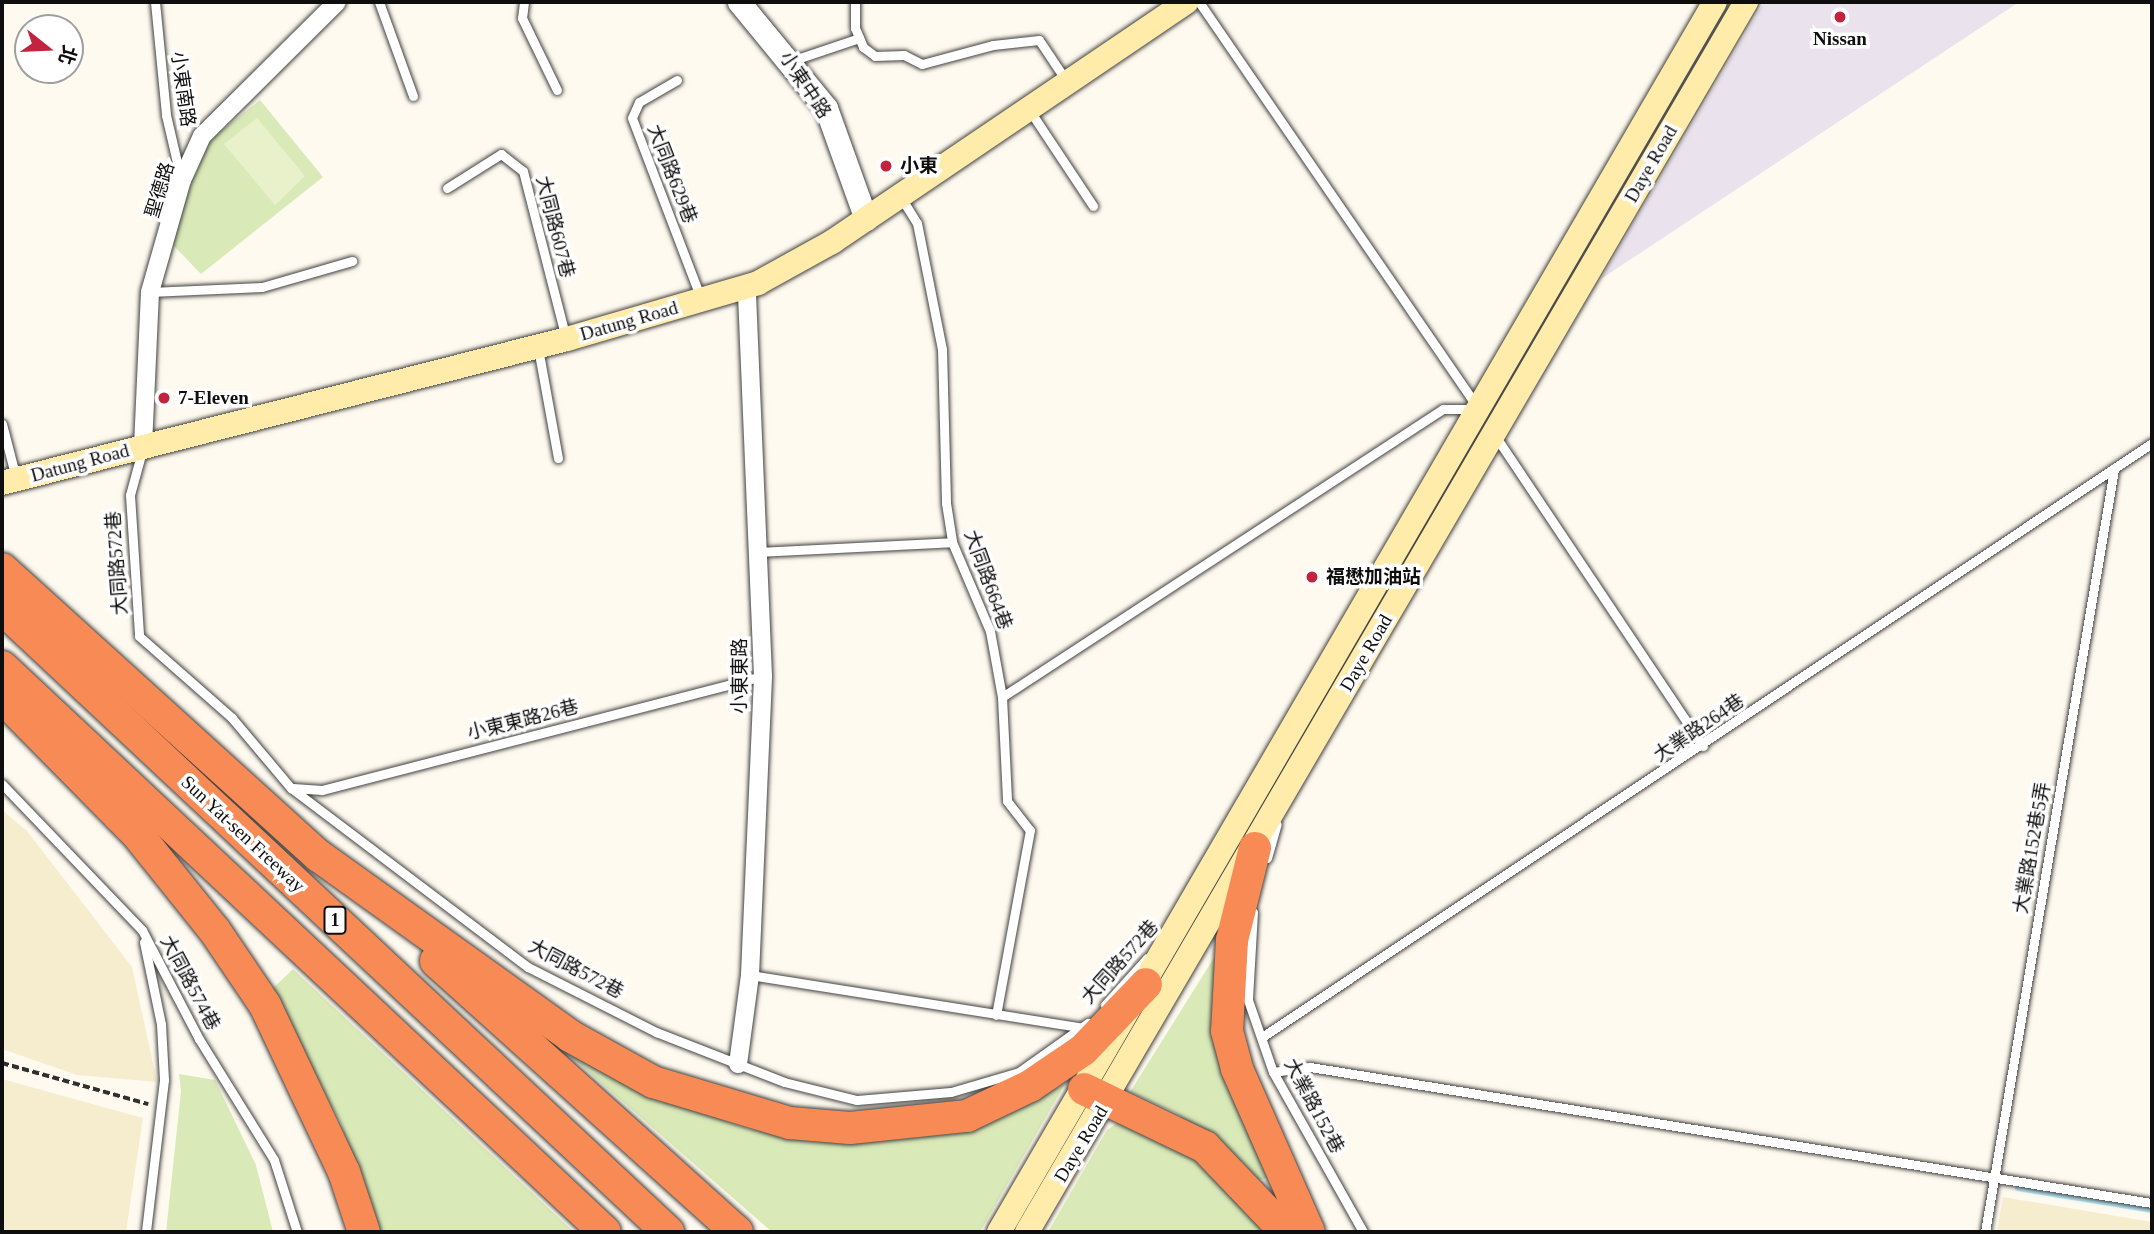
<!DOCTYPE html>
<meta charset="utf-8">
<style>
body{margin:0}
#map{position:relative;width:2154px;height:1234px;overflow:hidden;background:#fffaef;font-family:"Times New Roman","Noto Sans TC",serif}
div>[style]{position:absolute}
.industrial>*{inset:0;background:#eae2ed}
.farmland>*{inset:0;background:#f6edcf}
.green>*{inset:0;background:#d9eab8}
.pitch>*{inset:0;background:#e9f1ca}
.stream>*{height:5px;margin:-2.5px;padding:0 2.5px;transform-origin:2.5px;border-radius:2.5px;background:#b3e7f7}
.path>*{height:3.5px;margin-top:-1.75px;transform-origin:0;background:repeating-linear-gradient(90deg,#303030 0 7px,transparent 0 10.5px)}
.roads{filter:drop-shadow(0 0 2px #414141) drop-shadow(0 0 2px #414141)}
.service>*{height:9px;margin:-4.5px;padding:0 4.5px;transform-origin:4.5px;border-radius:4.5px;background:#fff}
.minor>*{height:18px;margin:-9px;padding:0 9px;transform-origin:9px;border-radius:9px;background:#fff}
.tertiary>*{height:23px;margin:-11.5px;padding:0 11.5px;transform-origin:11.5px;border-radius:11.5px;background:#fff}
.secondary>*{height:24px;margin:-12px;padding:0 12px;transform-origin:12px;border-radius:12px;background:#ffebaa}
.motorway>*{height:32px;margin:-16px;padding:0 16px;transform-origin:16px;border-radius:16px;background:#f78a55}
.dots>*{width:19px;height:19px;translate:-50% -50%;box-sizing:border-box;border:4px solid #fff;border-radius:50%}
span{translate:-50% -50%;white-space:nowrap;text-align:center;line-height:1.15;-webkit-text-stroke:7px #fff;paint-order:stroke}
.shield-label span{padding:2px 5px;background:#fff;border:2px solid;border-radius:5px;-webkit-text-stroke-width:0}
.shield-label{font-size:18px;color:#0e0e0e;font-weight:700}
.poi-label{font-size:19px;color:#0e0e0e;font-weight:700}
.left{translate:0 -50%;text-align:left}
.street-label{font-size:19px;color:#0e0e0e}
.frame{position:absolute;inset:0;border:4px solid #0e0e0e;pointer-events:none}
.north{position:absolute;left:14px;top:14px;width:70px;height:70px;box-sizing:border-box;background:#fff;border:2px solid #9f9f9f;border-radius:50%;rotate:108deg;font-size:19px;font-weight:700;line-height:28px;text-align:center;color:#0e0e0e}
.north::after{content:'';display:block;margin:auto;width:24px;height:32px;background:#c2233f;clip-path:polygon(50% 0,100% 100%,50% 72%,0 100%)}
</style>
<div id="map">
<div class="industrial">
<i style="clip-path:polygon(1764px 2px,2019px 2px,1601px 279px)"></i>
</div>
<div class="farmland">
<i style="clip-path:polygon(2px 810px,27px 831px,132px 967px,157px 1082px,77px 1075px,2px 1049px)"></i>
<i style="clip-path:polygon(2px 1079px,143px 1118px,126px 1232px,2px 1232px)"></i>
<i style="clip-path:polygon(2003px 1197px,2152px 1222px,2152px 1232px,1997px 1232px)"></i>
</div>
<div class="green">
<i style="clip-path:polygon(260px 100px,323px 177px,201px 274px,171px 243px,184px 199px,211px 139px)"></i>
<i style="clip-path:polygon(1217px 953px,1220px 1068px,1268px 1178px,1259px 1180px,1176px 1113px,1130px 1092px)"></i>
<i style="clip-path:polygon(293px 969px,574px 1232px,372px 1232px,341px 1123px,270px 991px)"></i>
<i style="clip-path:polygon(552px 1040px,657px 1097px,751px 1130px,864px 1137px,1000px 1116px,1065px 1084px,980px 1232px,772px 1232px)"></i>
<i style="clip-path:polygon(179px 1074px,215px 1080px,256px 1165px,273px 1232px,166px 1232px,181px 1091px)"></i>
<i style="clip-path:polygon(1123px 1119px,1199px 1162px,1273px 1232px,1048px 1232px,1107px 1130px)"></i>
</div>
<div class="pitch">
<i style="clip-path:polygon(257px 118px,305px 176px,275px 205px,224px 144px)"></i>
</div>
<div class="stream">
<i style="left:2017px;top:1188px;width:137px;rotate:9.3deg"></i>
</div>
<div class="path">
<i style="left:2px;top:1063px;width:152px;rotate:15.7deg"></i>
</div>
<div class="roads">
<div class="service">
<i style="left:155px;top:2px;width:114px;rotate:84.4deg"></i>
<i style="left:166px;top:115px;width:62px;rotate:76.9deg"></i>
<i style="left:379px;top:2px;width:100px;rotate:70.1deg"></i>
<i style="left:524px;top:2px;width:16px;rotate:97deg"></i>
<i style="left:522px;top:18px;width:80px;rotate:64.1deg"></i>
<i style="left:855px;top:2px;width:26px;rotate:90deg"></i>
<i style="left:855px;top:28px;width:21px;rotate:67deg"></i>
<i style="left:863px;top:47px;width:15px;rotate:37deg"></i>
<i style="left:875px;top:56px;width:29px;rotate:-2deg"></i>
<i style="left:904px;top:55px;width:20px;rotate:27deg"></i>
<i style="left:922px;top:64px;width:73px;rotate:-15deg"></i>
<i style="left:993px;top:45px;width:46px;rotate:-6.2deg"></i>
<i style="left:1039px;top:40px;width:50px;rotate:56.3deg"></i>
<i style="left:1199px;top:2px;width:491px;rotate:55.5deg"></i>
<i style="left:791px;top:61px;width:72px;rotate:-18.7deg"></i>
<i style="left:677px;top:80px;width:44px;rotate:149.9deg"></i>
<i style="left:639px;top:102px;width:17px;rotate:114deg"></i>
<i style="left:632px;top:118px;width:194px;rotate:69.1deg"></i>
<i style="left:1030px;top:111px;width:114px;rotate:56.4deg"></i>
<i style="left:447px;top:188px;width:64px;rotate:-32.2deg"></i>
<i style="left:501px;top:154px;width:28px;rotate:38deg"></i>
<i style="left:523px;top:171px;width:172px;rotate:75.6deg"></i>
<i style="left:900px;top:196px;width:32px;rotate:58deg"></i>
<i style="left:917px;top:223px;width:128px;rotate:78.8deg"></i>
<i style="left:942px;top:349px;width:154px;rotate:88.5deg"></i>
<i style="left:946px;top:503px;width:39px;rotate:81deg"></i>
<i style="left:952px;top:542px;width:97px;rotate:66.9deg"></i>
<i style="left:990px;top:631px;width:67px;rotate:79.7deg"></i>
<i style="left:1002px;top:697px;width:104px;rotate:87.2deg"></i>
<i style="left:1007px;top:801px;width:37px;rotate:52deg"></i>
<i style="left:1030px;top:830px;width:188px;rotate:100.4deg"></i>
<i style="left:150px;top:292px;width:112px;rotate:-2.6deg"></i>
<i style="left:262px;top:287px;width:94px;rotate:-16.1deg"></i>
<i style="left:538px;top:348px;width:112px;rotate:79.7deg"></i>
<i style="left:2px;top:424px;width:56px;rotate:75.5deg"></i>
<i style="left:1496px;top:437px;width:372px;rotate:56.2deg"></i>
<i style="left:142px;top:451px;width:46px;rotate:105.3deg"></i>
<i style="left:130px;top:495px;width:141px;rotate:86.3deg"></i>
<i style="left:139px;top:636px;width:124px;rotate:41.4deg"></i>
<i style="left:232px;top:718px;width:92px;rotate:49.9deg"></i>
<i style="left:291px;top:788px;width:297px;rotate:37.1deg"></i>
<i style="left:528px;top:967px;width:144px;rotate:26.9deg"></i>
<i style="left:656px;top:1032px;width:137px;rotate:21.3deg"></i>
<i style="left:784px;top:1082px;width:75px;rotate:13.9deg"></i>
<i style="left:857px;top:1100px;width:94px;rotate:-4.9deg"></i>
<i style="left:951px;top:1092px;width:71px;rotate:-16.4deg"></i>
<i style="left:1019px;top:1072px;width:85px;rotate:-35.4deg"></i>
<i style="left:757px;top:552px;width:195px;rotate:-2.9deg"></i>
<i style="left:1002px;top:697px;width:527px;rotate:-33.15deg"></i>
<i style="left:1443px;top:409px;width:30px"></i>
<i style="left:2px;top:784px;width:202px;rotate:46.2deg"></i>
<i style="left:142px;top:930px;width:123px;rotate:62.4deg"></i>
<i style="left:199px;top:1039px;width:142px;rotate:58.2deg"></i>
<i style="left:274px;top:1160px;width:76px;rotate:72.3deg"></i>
<i style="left:293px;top:788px;width:29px;rotate:4deg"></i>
<i style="left:322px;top:790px;width:455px;rotate:-14.5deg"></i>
<i style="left:1267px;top:858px;width:35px;rotate:-74deg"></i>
<i style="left:1253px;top:912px;width:88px;rotate:93.3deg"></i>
<i style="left:1248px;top:1000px;width:76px;rotate:70.9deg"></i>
<i style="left:1273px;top:1072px;width:184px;rotate:60.6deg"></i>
<i style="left:144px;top:942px;width:84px;rotate:78.3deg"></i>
<i style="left:161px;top:1024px;width:56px;rotate:86.9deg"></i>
<i style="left:164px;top:1080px;width:153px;rotate:96.8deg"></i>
<i style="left:750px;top:975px;width:338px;rotate:9deg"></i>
<i style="left:1105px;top:1005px;width:63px;rotate:-48.2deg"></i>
<i style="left:1262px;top:1037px;width:1070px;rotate:-33.72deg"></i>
<i style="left:1273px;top:1072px;width:37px;rotate:-8deg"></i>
<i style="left:1310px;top:1067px;width:853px;rotate:9.18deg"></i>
<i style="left:1985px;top:1232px;width:774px;rotate:-80.4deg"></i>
</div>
<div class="minor">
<i style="left:143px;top:446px;width:154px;rotate:-87.4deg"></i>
<i style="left:150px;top:292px;width:116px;rotate:-74.1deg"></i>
<i style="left:182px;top:180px;width:48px;rotate:-65.6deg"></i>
<i style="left:202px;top:136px;width:190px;rotate:-44.8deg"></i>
<i style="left:738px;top:1064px;width:90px;rotate:-82.3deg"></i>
<i style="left:750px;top:975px;width:299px;rotate:-87.5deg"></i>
<i style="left:763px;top:676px;width:389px;rotate:-92.4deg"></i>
</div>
<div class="tertiary">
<i style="left:739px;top:2px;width:137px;rotate:50.6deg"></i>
<i style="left:826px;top:108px;width:118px;rotate:70.2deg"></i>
</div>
<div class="secondary">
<i style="left:2px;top:483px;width:583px;rotate:-14.3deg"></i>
<i style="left:567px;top:339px;width:199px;rotate:-16.3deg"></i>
<i style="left:758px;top:283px;width:85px;rotate:-29deg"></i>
<i style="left:832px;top:242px;width:428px;rotate:-34.1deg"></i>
<i style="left:999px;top:1232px;width:1423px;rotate:-59.8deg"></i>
<i style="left:1027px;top:1232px;width:1425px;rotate:-59.69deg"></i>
</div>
<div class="motorway">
<i style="left:2px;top:569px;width:428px;rotate:42.2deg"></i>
<i style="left:319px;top:856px;width:309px;rotate:35.6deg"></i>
<i style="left:570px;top:1036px;width:95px;rotate:29deg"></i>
<i style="left:653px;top:1082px;width:143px;rotate:16.7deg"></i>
<i style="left:790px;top:1123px;width:60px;rotate:4.8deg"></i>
<i style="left:850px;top:1128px;width:118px;rotate:-5.9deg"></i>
<i style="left:967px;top:1116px;width:70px;rotate:-25.5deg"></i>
<i style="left:1030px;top:1086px;width:64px;rotate:-34.2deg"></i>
<i style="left:1083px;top:1050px;width:91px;rotate:-46.3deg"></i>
<i style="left:2px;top:608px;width:913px;rotate:43.14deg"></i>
<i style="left:2px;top:667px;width:826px;rotate:43.14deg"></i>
<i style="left:2px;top:697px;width:194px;rotate:45.4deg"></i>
<i style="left:138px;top:835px;width:123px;rotate:51.3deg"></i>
<i style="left:215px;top:931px;width:89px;rotate:56deg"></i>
<i style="left:265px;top:1005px;width:185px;rotate:64.7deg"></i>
<i style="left:344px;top:1172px;width:63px;rotate:71.6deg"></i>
<i style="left:1255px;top:848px;width:95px;rotate:104deg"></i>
<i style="left:1232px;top:940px;width:91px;rotate:93.1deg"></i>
<i style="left:1227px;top:1031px;width:39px;rotate:75deg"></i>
<i style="left:1237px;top:1069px;width:178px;rotate:66.2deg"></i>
<i style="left:436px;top:961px;width:405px;rotate:42deg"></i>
<i style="left:1084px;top:1089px;width:134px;rotate:25.6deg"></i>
<i style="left:1205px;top:1147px;width:117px;rotate:46.4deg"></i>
</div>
</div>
<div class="dots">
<i style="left:1840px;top:17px;background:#c2233f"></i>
<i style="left:886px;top:166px;background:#c2233f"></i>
<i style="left:164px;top:398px;background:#c2233f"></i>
<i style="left:1312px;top:577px;background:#c2233f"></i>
</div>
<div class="shield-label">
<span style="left:335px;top:920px">1</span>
</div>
<div class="poi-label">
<span style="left:1840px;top:39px">Nissan</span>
<span class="left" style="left:900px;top:166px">小東</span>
<span class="left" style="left:178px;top:398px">7-Eleven</span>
<span class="left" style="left:1326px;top:577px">福懋加油站</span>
</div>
<div class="street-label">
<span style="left:805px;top:85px;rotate:56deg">小東中路</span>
<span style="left:183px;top:89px;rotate:82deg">小東南路</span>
<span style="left:1651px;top:164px;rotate:-60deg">Daye Road</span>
<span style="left:672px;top:174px;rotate:69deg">大同路629巷</span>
<span style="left:160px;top:190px;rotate:-73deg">聖德路</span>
<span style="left:555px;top:227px;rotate:76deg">大同路607巷</span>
<span style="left:629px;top:321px;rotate:-16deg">Datung Road</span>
<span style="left:80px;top:463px;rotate:-15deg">Datung Road</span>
<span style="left:117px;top:563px;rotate:-94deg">大同路572巷</span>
<span style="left:988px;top:580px;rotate:70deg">大同路664巷</span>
<span style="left:1366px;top:653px;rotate:-60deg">Daye Road</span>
<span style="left:740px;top:676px;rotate:-90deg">小東東路</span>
<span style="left:523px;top:720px;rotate:-14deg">小東東路26巷</span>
<span style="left:1699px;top:728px;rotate:-34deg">大業路264巷</span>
<span style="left:243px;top:834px;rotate:43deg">Sun Yat-sen Freeway</span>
<span style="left:2032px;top:848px;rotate:-80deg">大業路152巷5弄</span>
<span style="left:1120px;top:962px;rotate:-48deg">大同路572巷</span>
<span style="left:576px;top:969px;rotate:28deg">大同路572巷</span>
<span style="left:190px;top:983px;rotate:62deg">大同路574巷</span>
<span style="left:1314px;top:1106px;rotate:62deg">大業路152巷</span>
<span style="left:1081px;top:1144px;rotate:-59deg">Daye Road</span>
</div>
<div class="frame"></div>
<div class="north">北</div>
</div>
